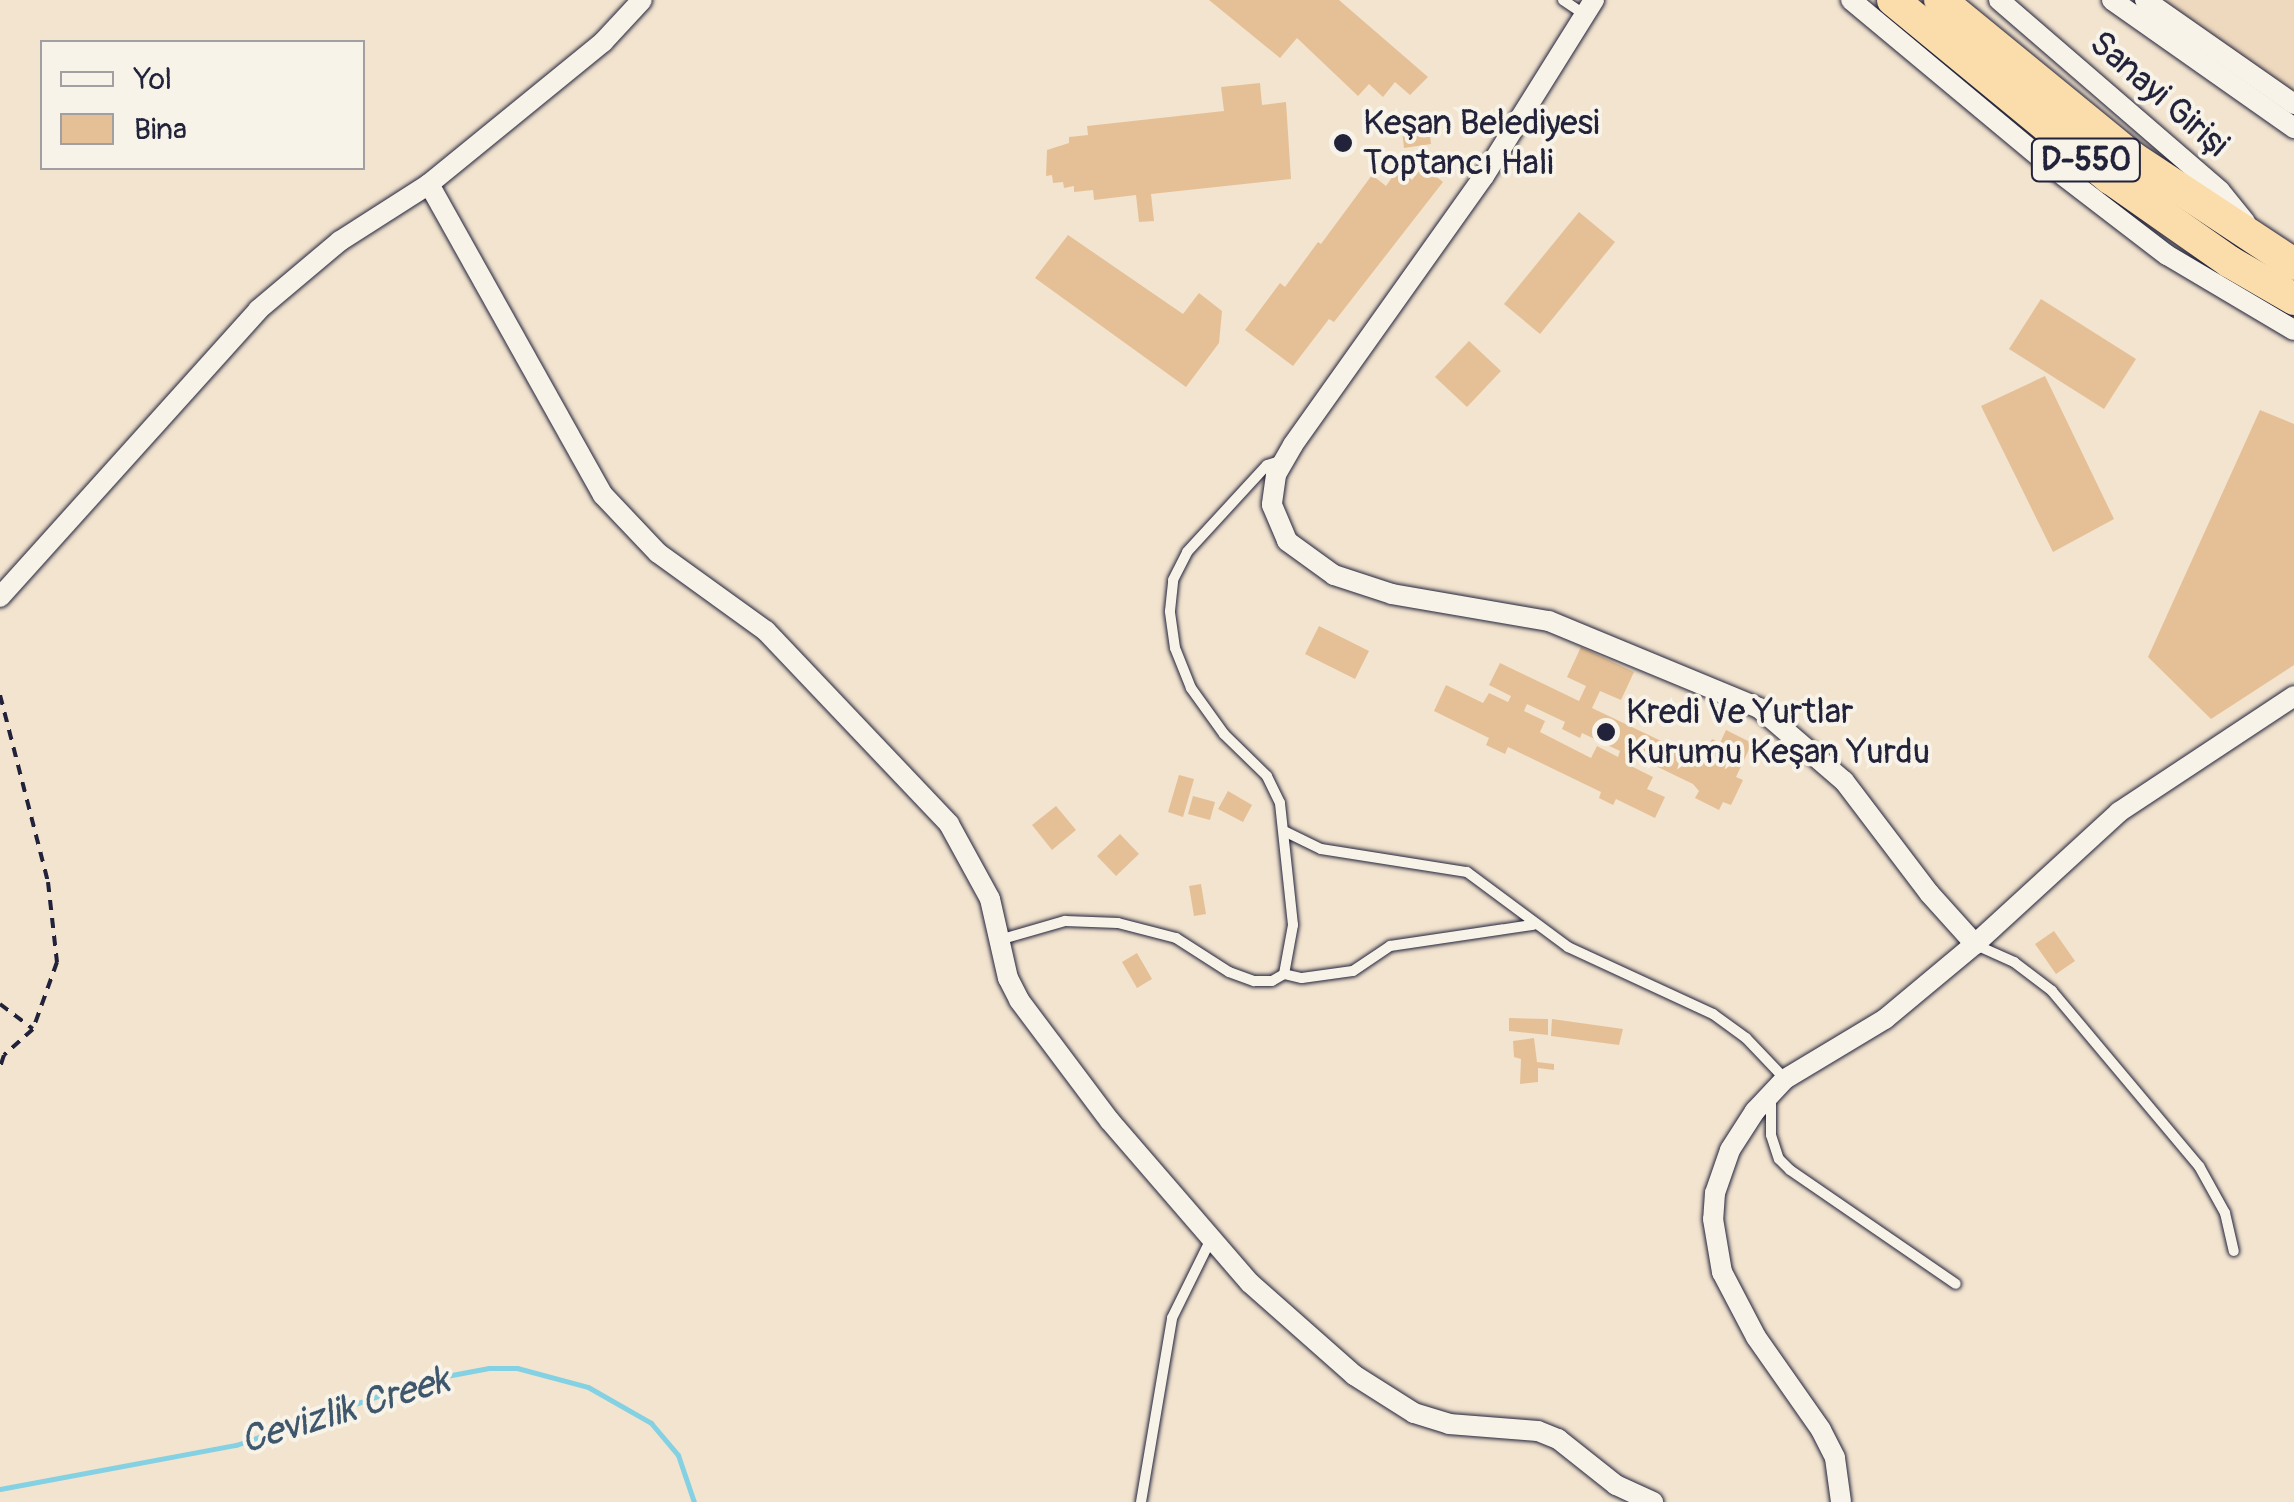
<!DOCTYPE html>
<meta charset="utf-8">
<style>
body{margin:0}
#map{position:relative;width:2294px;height:1502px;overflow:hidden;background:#f2e4cf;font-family:Pangolin,sans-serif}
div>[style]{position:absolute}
.built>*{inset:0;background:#eed9be}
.stream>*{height:5px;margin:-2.5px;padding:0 2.5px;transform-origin:2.5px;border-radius:2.5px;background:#84d1e3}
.building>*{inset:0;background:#e5c096}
.path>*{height:4px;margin-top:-2px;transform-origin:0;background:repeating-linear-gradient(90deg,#22223b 0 10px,transparent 0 18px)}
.roads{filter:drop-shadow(0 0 2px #22223b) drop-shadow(0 0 2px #22223b)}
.service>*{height:10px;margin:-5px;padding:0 5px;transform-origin:5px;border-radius:5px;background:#f7f3e8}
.minor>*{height:20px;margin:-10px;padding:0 10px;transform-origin:10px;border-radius:10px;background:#f7f3e8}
.trunk>*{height:32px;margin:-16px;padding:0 16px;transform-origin:16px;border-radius:16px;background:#fbddab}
.dots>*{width:28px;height:28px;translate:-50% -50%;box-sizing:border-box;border:5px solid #f7f3e8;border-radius:50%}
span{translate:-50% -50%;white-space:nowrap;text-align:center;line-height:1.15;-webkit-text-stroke:8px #f7f3e8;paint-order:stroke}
.shield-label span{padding:2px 8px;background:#f7f3e8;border:2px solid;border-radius:8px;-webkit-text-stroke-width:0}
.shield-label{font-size:32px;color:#22223b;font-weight:700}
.street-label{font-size:35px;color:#22223b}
.poi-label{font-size:35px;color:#22223b}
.left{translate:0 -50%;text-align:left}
.water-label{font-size:38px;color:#3f576d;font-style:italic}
.legend{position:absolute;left:40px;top:40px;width:325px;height:130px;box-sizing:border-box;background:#f7f3e8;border:2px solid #a29fa3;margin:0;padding:12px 18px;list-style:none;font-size:30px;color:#22223b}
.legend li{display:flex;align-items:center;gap:20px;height:50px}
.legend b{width:50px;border:2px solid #a29fa3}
</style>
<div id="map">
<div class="built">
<i style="clip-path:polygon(2151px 0,2294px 0,2294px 99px)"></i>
</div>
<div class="stream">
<i style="left:0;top:1489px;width:240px;rotate:-10.6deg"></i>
<i style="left:236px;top:1445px;width:200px;rotate:-19deg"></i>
<i style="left:425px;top:1380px;width:65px;rotate:-10.6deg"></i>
<i style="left:489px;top:1368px;width:28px"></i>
<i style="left:517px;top:1368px;width:73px;rotate:15deg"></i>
<i style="left:588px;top:1387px;width:73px;rotate:29.7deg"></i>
<i style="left:651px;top:1423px;width:42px;rotate:49.8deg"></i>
<i style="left:678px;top:1455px;width:50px;rotate:71.2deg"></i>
</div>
<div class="building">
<i style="clip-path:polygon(1209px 0,1339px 0,1428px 77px,1410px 95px,1395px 82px,1383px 97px,1369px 84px,1358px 96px,1297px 38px,1280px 58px)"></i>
<i style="clip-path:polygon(1260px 83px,1262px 105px,1286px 102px,1291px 179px,1151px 194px,1154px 221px,1139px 222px,1136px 195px,1094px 200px,1093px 190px,1074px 192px,1074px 186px,1064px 188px,1063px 182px,1053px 183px,1052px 175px,1046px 176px,1047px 150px,1069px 143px,1069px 137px,1088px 135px,1087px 126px,1224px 111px,1221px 87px)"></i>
<i style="clip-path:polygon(1428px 118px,1431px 144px,1404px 148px,1401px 121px)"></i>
<i style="clip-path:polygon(1423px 166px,1443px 182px,1334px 322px,1329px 319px,1293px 366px,1245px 330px,1280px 283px,1285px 287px,1318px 242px,1321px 244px,1372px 175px,1386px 186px,1398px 169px,1412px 180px)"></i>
<i style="clip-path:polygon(1579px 212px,1615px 242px,1540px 334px,1504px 304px)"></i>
<i style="clip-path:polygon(1068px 235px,1183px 314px,1199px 293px,1222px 311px,1219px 343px,1186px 387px,1035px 278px)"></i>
<i style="clip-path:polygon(2041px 299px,2136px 359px,2104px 409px,2009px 349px)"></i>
<i style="clip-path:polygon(1469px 341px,1501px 371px,1467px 407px,1435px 377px)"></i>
<i style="clip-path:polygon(2045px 376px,2114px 519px,2053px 552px,1981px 406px)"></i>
<i style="clip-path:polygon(2260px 410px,2294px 424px,2294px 665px,2211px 719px,2148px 657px)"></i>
<i style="clip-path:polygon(1319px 626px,1369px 651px,1355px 679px,1305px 654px)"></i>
<i style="clip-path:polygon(evenodd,1581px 647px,1634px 672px,1621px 700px,1600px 691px,1592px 708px,1701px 760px,1710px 761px,1712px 757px,1705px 754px,1712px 739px,1720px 743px,1726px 730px,1752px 743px,1736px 777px,1743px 780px,1731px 805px,1723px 802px,1719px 810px,1695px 798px,1699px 791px,1693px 784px,1635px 756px,1631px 766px,1653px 777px,1647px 789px,1665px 797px,1655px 818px,1616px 799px,1613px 805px,1599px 798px,1601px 792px,1508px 747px,1505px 754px,1486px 745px,1489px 738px,1434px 711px,1446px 685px,1483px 703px,1489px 693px,1508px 702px,1511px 696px,1489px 685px,1500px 663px,1579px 701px,1586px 686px,1567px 677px,1581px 647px,1527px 704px,1565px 722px,1562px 729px,1580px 738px,1582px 733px,1620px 751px,1618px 757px,1597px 746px,1591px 758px,1540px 732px,1545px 721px,1524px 711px,1527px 704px)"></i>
<i style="clip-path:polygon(1179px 775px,1194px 779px,1183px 817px,1168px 812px)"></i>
<i style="clip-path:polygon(1228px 791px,1252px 805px,1243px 822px,1218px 809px)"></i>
<i style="clip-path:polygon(1193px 796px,1215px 802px,1210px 820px,1188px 814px)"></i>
<i style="clip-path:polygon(1056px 806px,1076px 830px,1052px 850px,1032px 825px)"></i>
<i style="clip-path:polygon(1120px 834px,1139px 854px,1116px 876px,1097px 856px)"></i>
<i style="clip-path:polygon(1201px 884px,1206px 914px,1194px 916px,1189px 886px)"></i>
<i style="clip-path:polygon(2054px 931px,2075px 961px,2056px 974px,2035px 944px)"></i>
<i style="clip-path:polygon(1137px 953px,1152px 979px,1137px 988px,1122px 962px)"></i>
<i style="clip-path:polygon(1509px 1018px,1548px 1019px,1548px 1035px,1509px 1031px)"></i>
<i style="clip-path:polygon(1552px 1019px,1623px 1029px,1619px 1045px,1551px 1036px)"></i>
<i style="clip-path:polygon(1534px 1038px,1537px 1062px,1554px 1064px,1554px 1070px,1538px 1068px,1538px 1082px,1520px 1084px,1521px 1059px,1514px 1057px,1513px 1041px)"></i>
</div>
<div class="path">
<i style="left:0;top:695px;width:193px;rotate:75.6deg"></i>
<i style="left:48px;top:882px;width:81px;rotate:83.6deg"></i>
<i style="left:57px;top:962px;width:71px;rotate:109.7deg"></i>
<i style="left:33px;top:1029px;width:39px;rotate:138deg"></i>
<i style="left:4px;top:1055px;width:13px;rotate:108deg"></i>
<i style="left:0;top:1004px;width:41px;rotate:37.1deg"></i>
</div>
<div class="roads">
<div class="service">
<i style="left:1563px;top:0;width:27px;rotate:34deg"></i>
<i style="left:1284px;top:831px;width:41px;rotate:25.9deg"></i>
<i style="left:1321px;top:849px;width:148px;rotate:9deg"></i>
<i style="left:1467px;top:872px;width:126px;rotate:36.6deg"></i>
<i style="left:1568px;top:947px;width:160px;rotate:24.8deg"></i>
<i style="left:1713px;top:1014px;width:41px;rotate:36deg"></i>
<i style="left:1746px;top:1038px;width:57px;rotate:46.4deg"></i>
<i style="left:999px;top:940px;width:69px;rotate:-16.1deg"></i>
<i style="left:1065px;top:921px;width:53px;rotate:2.2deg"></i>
<i style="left:1118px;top:923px;width:60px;rotate:14.5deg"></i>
<i style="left:1176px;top:938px;width:63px;rotate:32.7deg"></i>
<i style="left:1229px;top:972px;width:27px;rotate:20deg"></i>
<i style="left:1254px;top:981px;width:18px"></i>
<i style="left:1272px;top:981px;width:14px;rotate:-30deg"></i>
<i style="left:1284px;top:974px;width:50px;rotate:-79.6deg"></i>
<i style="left:1293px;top:925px;width:123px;rotate:-96.1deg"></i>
<i style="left:1280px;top:803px;width:30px;rotate:-116deg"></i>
<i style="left:1267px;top:776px;width:60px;rotate:-135.7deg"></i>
<i style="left:1224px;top:734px;width:57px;rotate:-125.7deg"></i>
<i style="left:1191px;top:688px;width:43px;rotate:-111.8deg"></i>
<i style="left:1175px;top:648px;width:37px;rotate:-98deg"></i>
<i style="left:1170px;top:611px;width:31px;rotate:-84deg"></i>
<i style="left:1173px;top:580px;width:31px;rotate:-63deg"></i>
<i style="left:1187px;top:552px;width:118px;rotate:-47.4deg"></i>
<i style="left:1267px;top:465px;width:17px;rotate:-17deg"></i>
<i style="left:1976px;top:945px;width:42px;rotate:24.1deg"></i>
<i style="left:2014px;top:962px;width:48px;rotate:37.3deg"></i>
<i style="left:2052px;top:991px;width:229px;rotate:50deg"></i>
<i style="left:2199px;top:1166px;width:54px;rotate:61deg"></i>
<i style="left:2225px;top:1213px;width:39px;rotate:77deg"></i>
<i style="left:1284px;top:974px;width:18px;rotate:13deg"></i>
<i style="left:1302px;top:978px;width:51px;rotate:-7.8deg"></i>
<i style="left:1353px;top:971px;width:45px;rotate:-34deg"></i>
<i style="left:1390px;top:946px;width:145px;rotate:-8.4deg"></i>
<i style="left:1771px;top:1094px;width:41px;rotate:90deg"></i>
<i style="left:1771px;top:1135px;width:25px;rotate:72deg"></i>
<i style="left:1779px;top:1159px;width:16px;rotate:45deg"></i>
<i style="left:1790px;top:1170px;width:201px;rotate:34.5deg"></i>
<i style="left:1141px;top:1502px;width:187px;rotate:-80.4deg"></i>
<i style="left:1172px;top:1318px;width:90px;rotate:-63.7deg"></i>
</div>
<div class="minor">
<i style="left:1594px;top:0;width:208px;rotate:122deg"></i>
<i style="left:1484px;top:176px;width:330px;rotate:125.4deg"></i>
<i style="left:1293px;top:445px;width:34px;rotate:120deg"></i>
<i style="left:1276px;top:475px;width:30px;rotate:98deg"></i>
<i style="left:1272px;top:505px;width:39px;rotate:67deg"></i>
<i style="left:1287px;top:541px;width:58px;rotate:35.9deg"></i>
<i style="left:1334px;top:575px;width:61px;rotate:18.1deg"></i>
<i style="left:1392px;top:594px;width:159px;rotate:9.8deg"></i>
<i style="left:1549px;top:621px;width:227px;rotate:22.5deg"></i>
<i style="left:1759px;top:708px;width:112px;rotate:40.7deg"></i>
<i style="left:1844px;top:781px;width:141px;rotate:52.8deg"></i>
<i style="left:1929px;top:893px;width:69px;rotate:48deg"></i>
<i style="left:1975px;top:944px;width:117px;rotate:140.2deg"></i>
<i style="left:1885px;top:1019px;width:117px;rotate:149deg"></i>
<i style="left:1785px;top:1079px;width:44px;rotate:133.2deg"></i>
<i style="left:1755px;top:1111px;width:46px;rotate:122.7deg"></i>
<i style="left:1730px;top:1150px;width:46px;rotate:109.2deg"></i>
<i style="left:1715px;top:1193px;width:26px;rotate:94deg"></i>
<i style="left:1713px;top:1219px;width:54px;rotate:80.4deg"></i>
<i style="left:1722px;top:1272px;width:73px;rotate:62.4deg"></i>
<i style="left:1756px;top:1337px;width:113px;rotate:55deg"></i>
<i style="left:1821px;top:1430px;width:31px;rotate:63deg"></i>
<i style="left:1835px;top:1458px;width:44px;rotate:82.2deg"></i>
<i style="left:1851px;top:0;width:250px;rotate:39.8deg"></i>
<i style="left:2043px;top:160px;width:156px;rotate:37.5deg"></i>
<i style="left:2167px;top:255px;width:147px;rotate:30.6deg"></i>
<i style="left:1999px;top:0;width:292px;rotate:40.8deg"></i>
<i style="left:2220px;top:191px;width:40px;rotate:51deg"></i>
<i style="left:2112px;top:0;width:223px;rotate:35.1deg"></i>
<i style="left:2145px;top:0;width:182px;rotate:34.9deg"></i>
<i style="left:429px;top:184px;width:356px;rotate:60.8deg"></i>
<i style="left:603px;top:495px;width:80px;rotate:46.5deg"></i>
<i style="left:658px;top:553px;width:133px;rotate:35.8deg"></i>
<i style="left:766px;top:631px;width:266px;rotate:46.5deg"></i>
<i style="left:949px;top:824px;width:85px;rotate:61.3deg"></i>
<i style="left:990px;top:899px;width:81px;rotate:77.2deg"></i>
<i style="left:1008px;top:978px;width:25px;rotate:63deg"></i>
<i style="left:1019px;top:1000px;width:151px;rotate:53.1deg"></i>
<i style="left:1110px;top:1121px;width:214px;rotate:49.2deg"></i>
<i style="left:1250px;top:1283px;width:139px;rotate:41.5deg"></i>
<i style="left:1354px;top:1375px;width:71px;rotate:32.3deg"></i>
<i style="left:1414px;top:1413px;width:37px;rotate:17deg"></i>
<i style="left:1449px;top:1424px;width:89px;rotate:4.5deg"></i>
<i style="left:1538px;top:1431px;width:22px;rotate:22deg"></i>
<i style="left:1558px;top:1439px;width:74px;rotate:38.4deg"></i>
<i style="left:1616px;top:1485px;width:41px;rotate:24.7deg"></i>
<i style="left:0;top:597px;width:386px;rotate:-48deg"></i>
<i style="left:258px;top:310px;width:107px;rotate:-40.1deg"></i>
<i style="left:340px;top:241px;width:106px;rotate:-32.6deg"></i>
<i style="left:429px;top:184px;width:225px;rotate:-39.2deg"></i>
<i style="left:603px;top:42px;width:57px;rotate:-47.1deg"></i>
<i style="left:1975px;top:944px;width:195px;rotate:-42.5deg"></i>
<i style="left:2119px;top:812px;width:210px;rotate:-33.5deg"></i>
</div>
<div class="trunk">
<i style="left:1893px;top:0;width:281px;rotate:39.4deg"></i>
<i style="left:2110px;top:178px;width:146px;rotate:35deg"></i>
<i style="left:2230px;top:262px;width:74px;rotate:30deg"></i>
<i style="left:1940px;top:0;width:249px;rotate:39.3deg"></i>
<i style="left:2133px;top:158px;width:193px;rotate:33.4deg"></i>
</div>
</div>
<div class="dots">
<i style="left:1343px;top:143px;background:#22223b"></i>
<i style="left:1606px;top:732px;background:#22223b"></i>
</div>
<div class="shield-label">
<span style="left:2086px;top:160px">D-550</span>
</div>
<div class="street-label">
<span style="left:2159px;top:94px;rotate:41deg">Sanayi Girişi</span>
</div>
<div class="poi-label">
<span class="left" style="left:1363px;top:143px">Keşan Belediyesi<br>Toptancı Hali</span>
<span class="left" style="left:1626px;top:732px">Kredi Ve Yurtlar<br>Kurumu Keşan Yurdu</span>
</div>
<div class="water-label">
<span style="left:345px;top:1411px;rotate:-17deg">Cevizlik Creek</span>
</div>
<ul class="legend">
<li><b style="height:12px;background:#f7f3e8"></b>Yol</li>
<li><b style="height:28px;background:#e5c096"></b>Bina</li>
</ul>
</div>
